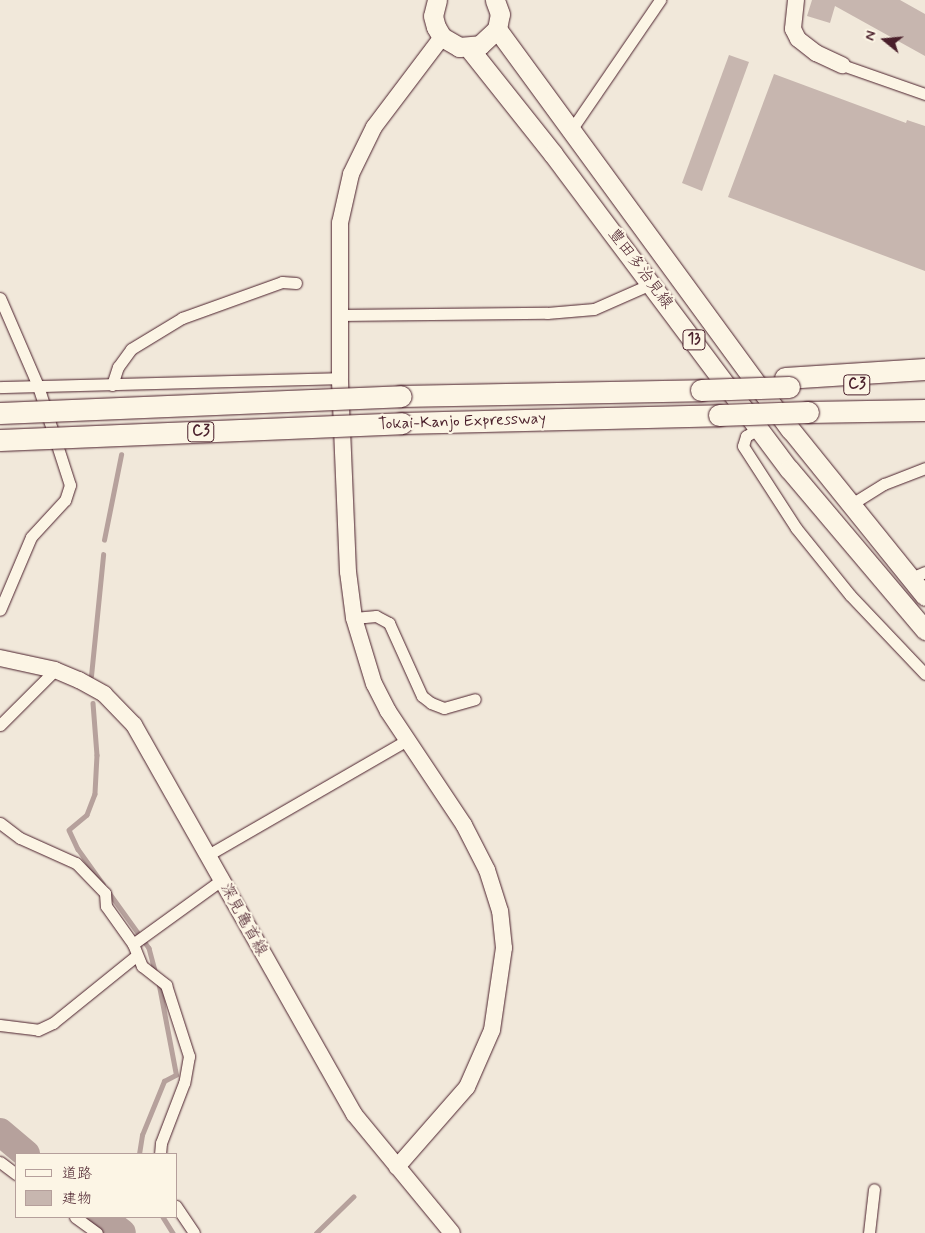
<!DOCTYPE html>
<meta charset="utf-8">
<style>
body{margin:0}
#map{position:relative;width:925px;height:1233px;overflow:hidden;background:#f1e8da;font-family:Mynerve,"Klee One",sans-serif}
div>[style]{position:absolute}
.stream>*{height:4.5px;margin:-2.25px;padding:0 2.25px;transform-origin:2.25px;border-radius:2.25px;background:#b6a19c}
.river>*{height:28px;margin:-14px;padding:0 14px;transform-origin:14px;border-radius:14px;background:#b6a19c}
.building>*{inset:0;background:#c7b6af}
.roads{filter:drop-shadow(0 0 1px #4a1f2b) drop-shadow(0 0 1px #4a1f2b)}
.street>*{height:11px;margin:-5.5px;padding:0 5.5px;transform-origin:5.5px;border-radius:5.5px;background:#fcf5e5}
.secondary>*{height:16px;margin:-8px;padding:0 8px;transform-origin:8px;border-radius:8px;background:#fcf5e5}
.primary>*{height:19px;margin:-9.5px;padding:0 9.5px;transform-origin:9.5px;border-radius:9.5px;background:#fcf5e5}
.highway>*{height:21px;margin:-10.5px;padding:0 10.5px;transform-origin:10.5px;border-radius:10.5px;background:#fcf5e5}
.bridges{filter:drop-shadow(0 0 1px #4a1f2b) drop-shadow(0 0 1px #4a1f2b)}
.highway-bridge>*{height:21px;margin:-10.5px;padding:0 10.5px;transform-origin:10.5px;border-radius:10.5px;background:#fcf5e5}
span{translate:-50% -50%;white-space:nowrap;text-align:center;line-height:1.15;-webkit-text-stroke:4.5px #fcf5e5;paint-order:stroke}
.shield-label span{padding:1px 4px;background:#fcf5e5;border:1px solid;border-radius:4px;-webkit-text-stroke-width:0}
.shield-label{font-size:15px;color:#4a1f2b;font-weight:700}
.street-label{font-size:16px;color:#4a1f2b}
.legend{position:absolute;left:15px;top:1153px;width:162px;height:65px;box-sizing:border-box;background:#fcf5e5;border:1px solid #b59f9b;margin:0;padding:6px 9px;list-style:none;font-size:15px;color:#4a1f2b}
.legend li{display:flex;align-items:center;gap:10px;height:25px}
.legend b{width:25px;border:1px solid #b59f9b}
.north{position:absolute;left:860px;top:15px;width:50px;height:50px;-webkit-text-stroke:4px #fcf5e5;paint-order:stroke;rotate:287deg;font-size:14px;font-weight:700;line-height:20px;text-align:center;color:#4a1f2b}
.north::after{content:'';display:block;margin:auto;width:18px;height:22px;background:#4a1f2b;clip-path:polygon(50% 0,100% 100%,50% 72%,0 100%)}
</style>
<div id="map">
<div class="stream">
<i style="left:104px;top:540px;width:87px;rotate:-78.7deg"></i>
<i style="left:91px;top:676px;width:122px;rotate:-84.3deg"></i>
<i style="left:93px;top:703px;width:52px;rotate:85.6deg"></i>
<i style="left:97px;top:755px;width:39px;rotate:93deg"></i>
<i style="left:95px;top:794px;width:22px;rotate:111deg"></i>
<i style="left:87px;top:815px;width:23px;rotate:140deg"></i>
<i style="left:69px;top:830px;width:21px;rotate:65deg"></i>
<i style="left:78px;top:849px;width:43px;rotate:54.5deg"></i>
<i style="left:108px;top:891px;width:70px;rotate:54.3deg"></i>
<i style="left:149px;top:948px;width:27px;rotate:75deg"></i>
<i style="left:139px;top:1154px;width:19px;rotate:-81deg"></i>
<i style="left:142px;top:1135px;width:58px;rotate:-67.8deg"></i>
<i style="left:164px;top:1081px;width:13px;rotate:-27deg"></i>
<i style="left:176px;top:1075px;width:96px;rotate:-100.8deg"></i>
<i style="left:163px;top:1217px;width:19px;rotate:58deg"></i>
<i style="left:316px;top:1233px;width:52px;rotate:-44.2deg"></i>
</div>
<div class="river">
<i style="left:0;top:1132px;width:34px;rotate:40deg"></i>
<i style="left:101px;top:1217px;width:26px;rotate:37deg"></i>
</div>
<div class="building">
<i style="clip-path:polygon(812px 0,900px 0,925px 14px,925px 56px,835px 6px,830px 23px,807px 16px)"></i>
<i style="clip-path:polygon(729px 55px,749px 62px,702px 191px,682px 183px)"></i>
<i style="clip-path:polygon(774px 74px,906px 123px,907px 120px,925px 126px,925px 271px,728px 197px)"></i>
</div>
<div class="roads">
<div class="street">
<i style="left:842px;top:65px;width:88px;rotate:19.3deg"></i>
<i style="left:571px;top:130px;width:158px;rotate:-55.6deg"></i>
<i style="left:0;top:298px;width:96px;rotate:66.6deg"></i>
<i style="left:38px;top:386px;width:104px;rotate:72.1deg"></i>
<i style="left:70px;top:485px;width:16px;rotate:108deg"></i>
<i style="left:65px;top:500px;width:50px;rotate:132.6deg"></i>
<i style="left:31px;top:537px;width:79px;rotate:113deg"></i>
<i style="left:339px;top:315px;width:208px;rotate:-0.6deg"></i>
<i style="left:547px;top:313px;width:47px;rotate:-4.9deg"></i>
<i style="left:594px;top:309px;width:62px;rotate:-23.7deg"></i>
<i style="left:112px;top:385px;width:19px;rotate:-72deg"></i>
<i style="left:118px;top:367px;width:22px;rotate:-54deg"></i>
<i style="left:131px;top:349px;width:60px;rotate:-31.3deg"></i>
<i style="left:182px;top:318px;width:106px;rotate:-19.8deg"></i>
<i style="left:282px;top:282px;width:14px;rotate:4deg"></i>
<i style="left:0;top:387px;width:340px;rotate:-1.5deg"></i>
<i style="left:760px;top:428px;width:16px;rotate:150deg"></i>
<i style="left:746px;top:436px;width:10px;rotate:107deg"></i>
<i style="left:743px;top:446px;width:98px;rotate:57.1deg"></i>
<i style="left:796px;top:528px;width:86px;rotate:51.1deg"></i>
<i style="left:850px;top:595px;width:109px;rotate:46.5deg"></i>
<i style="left:850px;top:505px;width:40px;rotate:-32deg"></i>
<i style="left:884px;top:484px;width:44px;rotate:-21.3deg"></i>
<i style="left:911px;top:578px;width:15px;rotate:-23deg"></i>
<i style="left:354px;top:618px;width:22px;rotate:-5deg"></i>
<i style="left:376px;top:616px;width:15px;rotate:28deg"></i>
<i style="left:389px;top:623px;width:80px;rotate:65.7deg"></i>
<i style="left:422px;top:696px;width:11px;rotate:38deg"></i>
<i style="left:431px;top:703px;width:14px;rotate:21deg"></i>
<i style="left:444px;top:708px;width:32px;rotate:-16deg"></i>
<i style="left:0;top:725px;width:78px;rotate:-45deg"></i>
<i style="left:0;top:823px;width:25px;rotate:37deg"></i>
<i style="left:20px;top:838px;width:61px;rotate:24.1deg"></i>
<i style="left:76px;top:863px;width:42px;rotate:46deg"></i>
<i style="left:105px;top:893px;width:13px;rotate:86deg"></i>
<i style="left:106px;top:906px;width:47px;rotate:54.6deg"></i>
<i style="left:133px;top:944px;width:24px;rotate:68deg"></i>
<i style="left:142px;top:966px;width:31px;rotate:38deg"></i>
<i style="left:166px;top:985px;width:75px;rotate:72.1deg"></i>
<i style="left:189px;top:1056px;width:27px;rotate:100deg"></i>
<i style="left:184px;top:1083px;width:64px;rotate:111deg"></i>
<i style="left:161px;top:1143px;width:11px;rotate:95deg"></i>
<i style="left:208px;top:855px;width:230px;rotate:-30deg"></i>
<i style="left:133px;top:944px;width:107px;rotate:-35.9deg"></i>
<i style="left:0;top:1025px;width:38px;rotate:7deg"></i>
<i style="left:38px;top:1030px;width:17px;rotate:-25deg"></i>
<i style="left:53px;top:1023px;width:107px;rotate:-38.9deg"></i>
<i style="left:0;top:1162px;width:20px;rotate:37deg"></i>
<i style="left:176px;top:1206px;width:32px;rotate:56deg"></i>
<i style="left:75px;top:1217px;width:27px;rotate:36deg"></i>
<i style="left:869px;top:1233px;width:44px;rotate:-83.5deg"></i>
</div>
<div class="secondary">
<i style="left:796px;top:0;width:29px;rotate:96deg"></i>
<i style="left:793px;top:29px;width:11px;rotate:63deg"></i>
<i style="left:798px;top:39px;width:23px;rotate:38deg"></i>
<i style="left:816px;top:53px;width:29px;rotate:25deg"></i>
<i style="left:0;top:658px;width:56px;rotate:12.3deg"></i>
<i style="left:55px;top:670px;width:26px;rotate:23deg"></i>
<i style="left:79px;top:680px;width:29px;rotate:29deg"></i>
<i style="left:104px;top:694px;width:43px;rotate:45.9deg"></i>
<i style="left:134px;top:725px;width:447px;rotate:60.5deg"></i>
<i style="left:354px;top:1114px;width:154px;rotate:50.5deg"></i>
<i style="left:397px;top:1167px;width:106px;rotate:-48.8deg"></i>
<i style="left:467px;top:1087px;width:62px;rotate:-66.3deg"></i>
<i style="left:492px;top:1030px;width:83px;rotate:-81.7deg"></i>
<i style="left:504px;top:948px;width:37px;rotate:-96deg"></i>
<i style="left:500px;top:911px;width:43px;rotate:-107.6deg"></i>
<i style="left:487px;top:870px;width:51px;rotate:-117.1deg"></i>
<i style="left:464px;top:825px;width:137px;rotate:-123.7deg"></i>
<i style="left:388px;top:711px;width:30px;rotate:-117deg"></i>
<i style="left:374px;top:684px;width:69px;rotate:-106.9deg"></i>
<i style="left:354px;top:618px;width:46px;rotate:-97.4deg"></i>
<i style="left:348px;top:572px;width:194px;rotate:-92.4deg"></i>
<i style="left:340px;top:378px;width:155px;rotate:-90deg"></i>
<i style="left:340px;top:223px;width:50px;rotate:-77.3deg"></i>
<i style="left:351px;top:174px;width:52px;rotate:-63.9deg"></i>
<i style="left:374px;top:127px;width:113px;rotate:-52.9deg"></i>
</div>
<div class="primary">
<i style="left:437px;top:0;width:16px;rotate:104deg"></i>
<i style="left:433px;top:16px;width:11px;rotate:75deg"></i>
<i style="left:436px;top:27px;width:12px;rotate:59deg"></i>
<i style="left:442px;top:37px;width:20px;rotate:30deg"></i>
<i style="left:459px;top:47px;width:21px;rotate:-5deg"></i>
<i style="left:480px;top:45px;width:23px;rotate:-43deg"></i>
<i style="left:497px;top:29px;width:15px;rotate:-79deg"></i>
<i style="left:500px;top:14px;width:15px;rotate:-110deg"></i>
<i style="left:497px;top:29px;width:497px;rotate:53.8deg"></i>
<i style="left:791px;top:430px;width:213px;rotate:51.1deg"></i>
<i style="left:468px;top:47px;width:137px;rotate:51.5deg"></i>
<i style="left:553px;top:154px;width:394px;rotate:53.2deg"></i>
<i style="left:789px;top:469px;width:211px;rotate:49.8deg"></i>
</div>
<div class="highway">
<i style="left:785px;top:378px;width:140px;rotate:-3.7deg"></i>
<i style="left:401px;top:396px;width:300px;rotate:-1.1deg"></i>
<i style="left:808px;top:412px;width:117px;rotate:-1deg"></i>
<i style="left:402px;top:423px;width:317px;rotate:-1.4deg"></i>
</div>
</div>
<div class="bridges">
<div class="highway-bridge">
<i style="left:701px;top:390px;width:88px;rotate:-2deg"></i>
<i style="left:0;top:413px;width:401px;rotate:-2.4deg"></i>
<i style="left:719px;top:415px;width:89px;rotate:-1.9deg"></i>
<i style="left:0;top:440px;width:402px;rotate:-2.4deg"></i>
</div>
</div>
<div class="shield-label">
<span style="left:694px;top:340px">13</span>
<span style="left:857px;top:385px">C3</span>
<span style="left:201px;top:432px">C3</span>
</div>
<div class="street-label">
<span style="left:640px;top:269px;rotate:53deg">豊田多治見線</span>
<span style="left:462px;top:422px;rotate:-2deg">Tokai-Kanjo Expressway</span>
<span style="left:243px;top:920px;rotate:61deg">深見亀首線</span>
</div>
<ul class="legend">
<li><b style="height:6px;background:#fcf5e5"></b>道路</li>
<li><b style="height:14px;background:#c7b6af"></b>建物</li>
</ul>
<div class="north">N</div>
</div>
